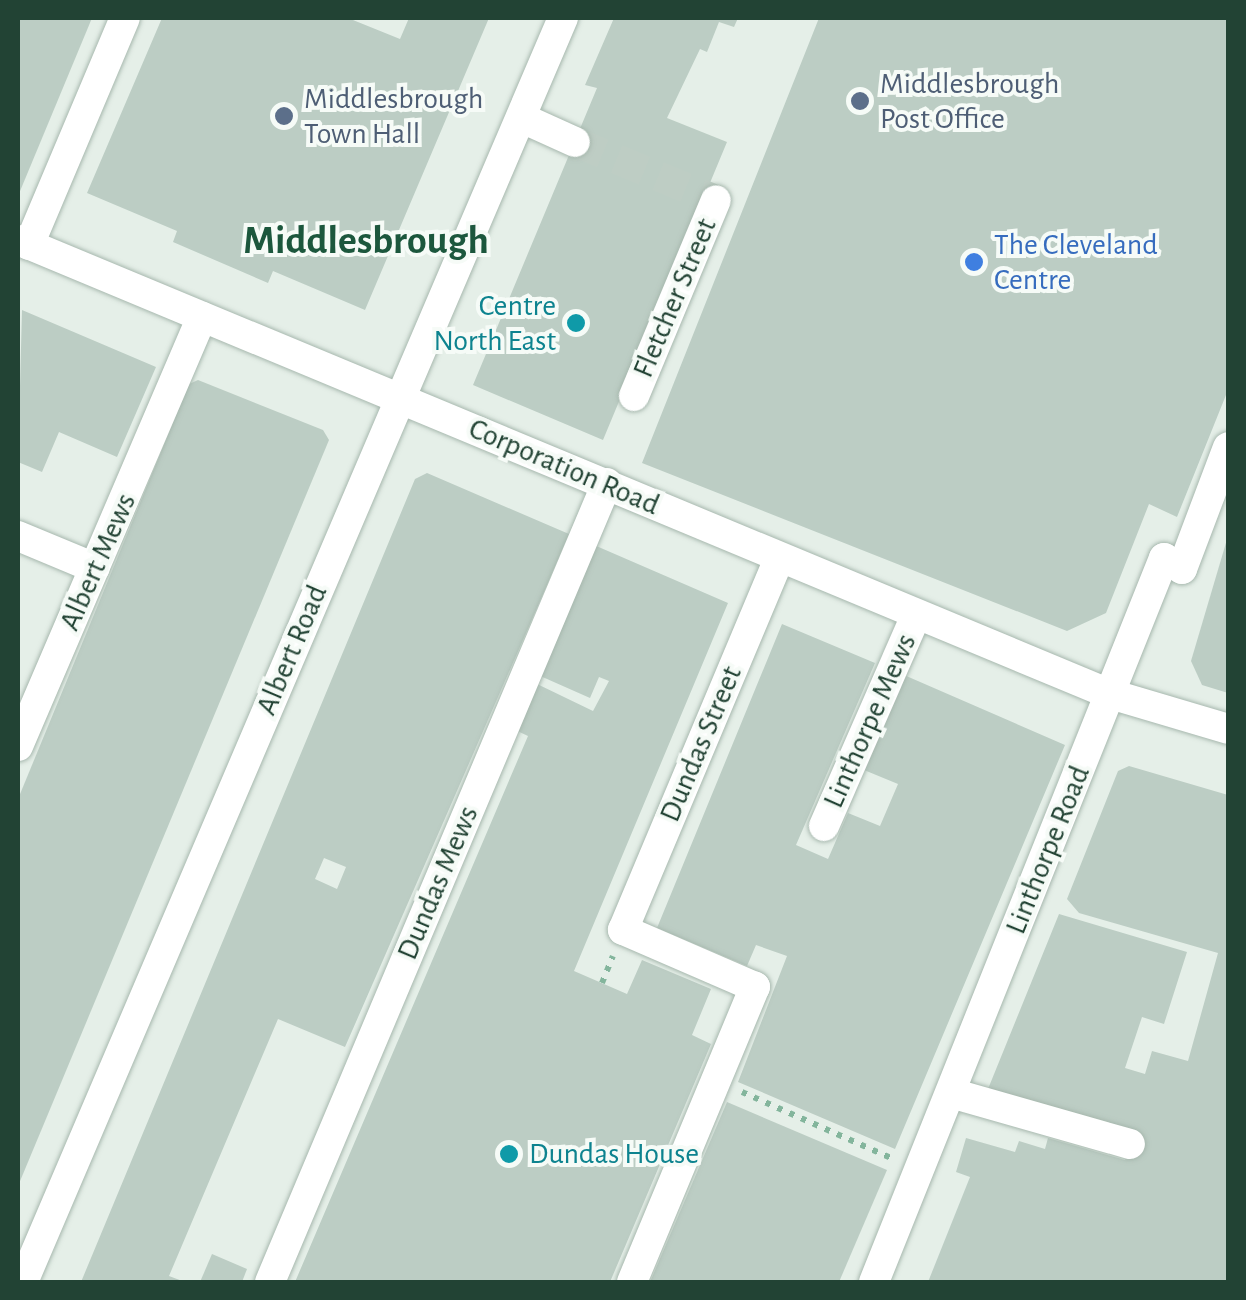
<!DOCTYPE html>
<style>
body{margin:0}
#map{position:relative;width:1246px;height:1300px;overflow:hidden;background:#e5efe8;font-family:"Alegreya Sans",sans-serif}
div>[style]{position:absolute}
.building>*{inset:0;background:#bccdc4}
.minor-tunnel>*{height:30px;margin-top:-15px;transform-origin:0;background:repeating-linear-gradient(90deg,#becdc4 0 30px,transparent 0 45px)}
.path>*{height:6px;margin-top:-3px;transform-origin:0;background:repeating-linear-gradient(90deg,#83b59c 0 5px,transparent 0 13px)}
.roads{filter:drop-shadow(0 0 2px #a7b8ae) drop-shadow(0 0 2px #a7b8ae)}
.minor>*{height:30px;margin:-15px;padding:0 15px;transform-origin:15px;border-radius:15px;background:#fff}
.dots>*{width:28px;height:28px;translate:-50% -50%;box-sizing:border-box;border:5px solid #f6fbf7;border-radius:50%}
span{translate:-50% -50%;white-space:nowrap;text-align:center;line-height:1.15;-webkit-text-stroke:8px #f6fbf7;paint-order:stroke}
.service-label{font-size:30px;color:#4e5e75}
.left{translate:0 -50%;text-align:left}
.shop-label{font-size:30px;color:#366cbe}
.street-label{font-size:30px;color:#224334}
.culture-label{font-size:30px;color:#0d838f}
.right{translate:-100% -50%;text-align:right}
.district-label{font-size:40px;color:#1c573d;font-weight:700}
.frame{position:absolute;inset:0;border:20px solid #224334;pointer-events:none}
</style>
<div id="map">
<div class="building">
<i style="clip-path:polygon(18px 18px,92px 18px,18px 196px)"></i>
<i style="clip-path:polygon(162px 18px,348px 18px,400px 39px,409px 18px,489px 18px,365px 310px,273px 271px,268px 283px,173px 242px,177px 231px,87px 193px)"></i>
<i style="clip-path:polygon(614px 18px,738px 18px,734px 27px,719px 22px,707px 52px,700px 49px,667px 118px,727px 142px,603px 440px,473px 385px,597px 88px,585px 85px)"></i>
<i style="clip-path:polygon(819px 18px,1228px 18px,1228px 390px,1177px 517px,1149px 504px,1106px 613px,1067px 631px,642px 463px)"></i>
<i style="clip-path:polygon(22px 310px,156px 367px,117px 457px,59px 432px,42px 472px,18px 462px)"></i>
<i style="clip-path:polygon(198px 380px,323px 430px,329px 440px,18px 1186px,18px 799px,189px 384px)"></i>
<i style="clip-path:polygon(evenodd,427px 473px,569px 534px,540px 601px,345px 1047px,278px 1019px,169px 1276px,185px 1282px,81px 1282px,415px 479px,427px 473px,324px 858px,346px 867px,337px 889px,315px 879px,324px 858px)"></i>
<i style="clip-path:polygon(1228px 536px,1228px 693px,1202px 685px,1191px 661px)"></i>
<i style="clip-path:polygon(594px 545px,728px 603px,574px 971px,627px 994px,642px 960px,711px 989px,692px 1035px,711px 1044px,610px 1282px,295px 1282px,528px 736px,511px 728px,535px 683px,593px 711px,609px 681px,599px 677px,590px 698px,538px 675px)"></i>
<i style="clip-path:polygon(782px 624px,875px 663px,796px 845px,828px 859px,848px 813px,880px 826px,898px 784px,864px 770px,904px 675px,1065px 745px,895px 1149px,738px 1082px,787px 956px,756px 945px,747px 966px,657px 928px)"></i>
<i style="clip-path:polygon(1129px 766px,1228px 795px,1228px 1282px,928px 1282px,970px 1177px,956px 1172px,966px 1138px,1015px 1152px,1019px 1141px,1045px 1149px,1048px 1138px,1125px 1160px,1133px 1131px,988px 1089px,1059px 914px,1187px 952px,1164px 1024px,1142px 1017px,1125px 1068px,1145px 1074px,1152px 1051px,1188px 1061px,1218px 953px,1079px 913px,1067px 899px,1118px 771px)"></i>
<i style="clip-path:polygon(727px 1102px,887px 1170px,839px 1282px,650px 1282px)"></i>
<i style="clip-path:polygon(212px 1254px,247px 1269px,242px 1282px,200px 1282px)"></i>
</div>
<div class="minor-tunnel">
<i style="left:575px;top:142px;width:152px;rotate:22.4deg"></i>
</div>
<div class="path">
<i style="left:602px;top:983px;width:29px;rotate:-68deg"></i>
<i style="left:742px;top:1092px;width:163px;rotate:23.9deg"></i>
</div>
<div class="roads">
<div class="minor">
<i style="left:522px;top:118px;width:58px;rotate:24.4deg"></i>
<i style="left:18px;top:240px;width:1183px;rotate:22.58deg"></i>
<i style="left:1110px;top:694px;width:123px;rotate:16.5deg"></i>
<i style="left:29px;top:245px;width:246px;rotate:-67.1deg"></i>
<i style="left:634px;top:396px;width:212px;rotate:-67.3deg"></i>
<i style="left:18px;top:536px;width:83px;rotate:22.6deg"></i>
<i style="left:18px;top:746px;width:467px;rotate:-66.8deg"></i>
<i style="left:824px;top:826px;width:230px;rotate:-66.4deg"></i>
<i style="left:951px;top:1093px;width:186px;rotate:15.9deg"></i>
<i style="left:23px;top:1282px;width:1375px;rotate:-66.87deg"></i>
<i style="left:270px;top:1282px;width:867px;rotate:-67.13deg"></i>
<i style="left:632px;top:1282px;width:320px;rotate:-67.4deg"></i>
<i style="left:755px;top:987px;width:144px;rotate:-156.6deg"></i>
<i style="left:623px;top:930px;width:402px;rotate:-67.2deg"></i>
<i style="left:874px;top:1282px;width:780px;rotate:-68.17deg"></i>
<i style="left:1164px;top:558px;width:21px;rotate:31deg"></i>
<i style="left:1182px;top:569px;width:130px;rotate:-69.3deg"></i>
</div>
</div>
<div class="dots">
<i style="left:860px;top:101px;background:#5c6f8a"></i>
<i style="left:284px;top:116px;background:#5c6f8a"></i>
<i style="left:974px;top:262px;background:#3f7fe0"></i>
<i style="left:576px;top:323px;background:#0f9aa8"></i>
<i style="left:509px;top:1154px;background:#0f9aa8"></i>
</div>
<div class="service-label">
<span class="left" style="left:880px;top:101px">Middlesbrough<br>Post Office</span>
<span class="left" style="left:304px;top:116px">Middlesbrough<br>Town Hall</span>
</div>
<div class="shop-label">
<span class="left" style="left:994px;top:262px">The Cleveland<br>Centre</span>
</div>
<div class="street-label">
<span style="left:675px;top:298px;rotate:-67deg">Fletcher Street</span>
<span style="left:564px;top:467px;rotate:23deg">Corporation Road</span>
<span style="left:98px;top:562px;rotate:-66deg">Albert Mews</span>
<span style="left:292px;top:650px;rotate:-67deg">Albert Road</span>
<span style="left:870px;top:721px;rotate:-66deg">Linthorpe Mews</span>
<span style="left:701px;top:744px;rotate:-67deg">Dundas Street</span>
<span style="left:1048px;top:850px;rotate:-68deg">Linthorpe Road</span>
<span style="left:438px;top:883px;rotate:-67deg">Dundas Mews</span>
</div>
<div class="culture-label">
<span class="right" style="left:556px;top:323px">Centre<br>North East</span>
<span class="left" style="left:529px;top:1154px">Dundas House</span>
</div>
<div class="district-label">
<span style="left:366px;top:241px">Middlesbrough</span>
</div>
<div class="frame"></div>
</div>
